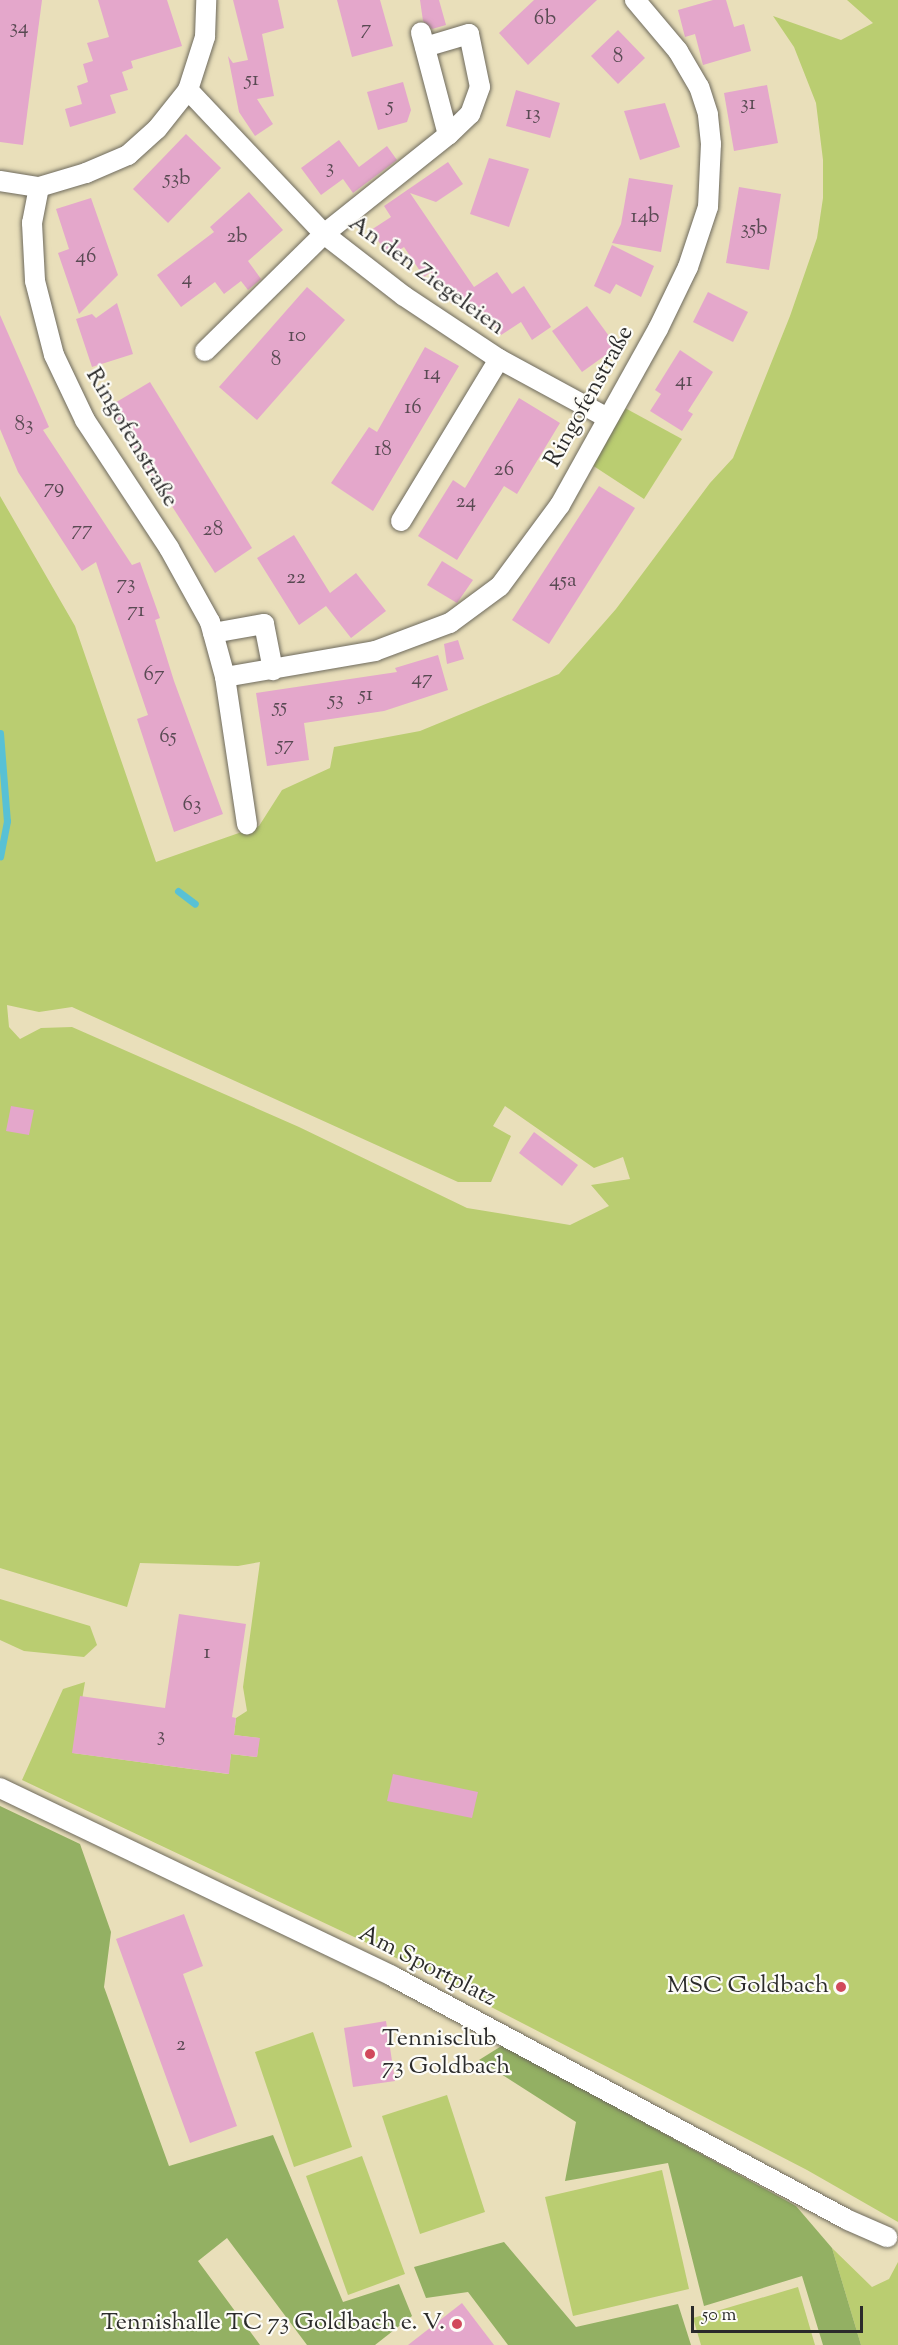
<!DOCTYPE html>
<meta charset="utf-8">
<style>
body{margin:0}
#map{position:relative;width:898px;height:2345px;overflow:hidden;background:#e9dfba;font-family:"Sorts Mill Goudy",serif}
div>[style]{position:absolute}
.green>*{inset:0;background:#bacd71}
.forest>*{inset:0;background:#93b063}
.stream>*{height:7px;margin:-3.5px;padding:0 3.5px;transform-origin:3.5px;border-radius:3.5px;background:#58c1d5}
.building>*{inset:0;background:#e4a7cb}
.roads{filter:drop-shadow(0 0 2px #6e6a5d) drop-shadow(0 0 2px #6e6a5d)}
.minor>*{height:20px;margin:-10px;padding:0 10px;transform-origin:10px;border-radius:10px;background:#fff}
.dots>*{width:16px;height:16px;translate:-50% -50%;box-sizing:border-box;border:3px solid #fdfcf7;border-radius:50%}
span{translate:-50% -50%;white-space:nowrap;text-align:center;line-height:1.15;-webkit-text-stroke:4.5px #fdfcf7;paint-order:stroke}
.number-label{font-size:21px;color:#594a53}
.number-label span{-webkit-text-stroke-width:0}
.street-label{font-size:24px;color:#2b2b2b}
.poi-label{font-size:24px;color:#2b2b2b}
.right{translate:-100% -50%;text-align:right}
.left{translate:0 -50%;text-align:left}
.scale{position:absolute;left:691px;top:2306px;width:172px;height:27px;box-sizing:border-box;border:3px solid #2b2b2b;border-top:0;padding-left:8px;font-size:18px;line-height:21px;white-space:nowrap;color:#2b2b2b;-webkit-text-stroke:4px #fdfcf7;paint-order:stroke}
</style>
<div id="map">
<div class="green">
<i style="clip-path:polygon(evenodd,847px 0,898px 0,898px 2222px,807px 2170px,369px 1944px,22px 1780px,63px 1689px,85px 1682px,73px 1753px,228px 1774px,231px 1754px,257px 1757px,259px 1738px,234px 1735px,236px 1718px,247px 1711px,243px 1687px,260px 1562px,238px 1566px,140px 1563px,127px 1607px,0 1568px,0 496px,75px 626px,156px 862px,259px 826px,282px 790px,330px 768px,334px 747px,420px 731px,559px 674px,616px 609px,710px 483px,733px 458px,790px 316px,817px 238px,823px 198px,823px 160px,816px 103px,794px 47px,773px 16px,841px 40px,873px 23px,847px 0,7px 1005px,39px 1012px,72px 1007px,458px 1182px,491px 1182px,511px 1136px,493px 1126px,505px 1106px,594px 1168px,623px 1157px,630px 1179px,591px 1185px,609px 1206px,570px 1225px,467px 1208px,299px 1127px,72px 1027px,41px 1028px,20px 1039px,9px 1027px,7px 1005px)"></i>
<i style="clip-path:polygon(625px 408px,682px 439px,644px 499px,592px 465px)"></i>
<i style="clip-path:polygon(0 1599px,90px 1626px,97px 1645px,84px 1657px,24px 1651px,0 1640px)"></i>
<i style="clip-path:polygon(313px 2032px,352px 2147px,294px 2167px,255px 2052px)"></i>
<i style="clip-path:polygon(447px 2095px,485px 2212px,420px 2234px,382px 2116px)"></i>
<i style="clip-path:polygon(362px 2156px,405px 2274px,348px 2295px,306px 2176px)"></i>
<i style="clip-path:polygon(662px 2170px,689px 2289px,573px 2316px,545px 2197px)"></i>
<i style="clip-path:polygon(832px 2248px,872px 2287px,889px 2279px,898px 2262px,898px 2345px,861px 2345px)"></i>
<i style="clip-path:polygon(798px 2287px,815px 2345px,701px 2345px,693px 2318px)"></i>
</div>
<div class="forest">
<i style="clip-path:polygon(0 1806px,80px 1844px,111px 1932px,104px 1987px,169px 2166px,273px 2135px,343px 2302px,399px 2284px,412px 2316px,375px 2345px,307px 2345px,227px 2238px,198px 2261px,260px 2345px,0 2345px)"></i>
<i style="clip-path:polygon(503px 2045px,796px 2206px,832px 2248px,861px 2345px,823px 2345px,802px 2276px,704px 2306px,668px 2163px,565px 2181px,576px 2122px,479px 2060px)"></i>
<i style="clip-path:polygon(504px 2242px,576px 2327px,678px 2304px,691px 2345px,508px 2345px,468px 2292px,426px 2298px,414px 2267px)"></i>
</div>
<div class="stream">
<i style="left:0;top:733px;width:88px;rotate:85.5deg"></i>
<i style="left:7px;top:821px;width:36px;rotate:101deg"></i>
<i style="left:178px;top:891px;width:21px;rotate:37deg"></i>
</div>
<div class="building">
<i style="clip-path:polygon(0 0,42px 0,23px 145px,0 142px)"></i>
<i style="clip-path:polygon(98px 0,167px 0,182px 46px,131px 61px,133px 68px,122px 72px,128px 90px,110px 95px,116px 113px,70px 127px,65px 109px,82px 104px,77px 86px,88px 82px,83px 64px,93px 61px,87px 43px,109px 37px)"></i>
<i style="clip-path:polygon(233px 0,278px 0,284px 28px,262px 34px,274px 96px,257px 99px,273px 124px,255px 136px,239px 112px,228px 56px,233px 63px,248px 60px)"></i>
<i style="clip-path:polygon(337px 0,380px 0,393px 46px,352px 57px)"></i>
<i style="clip-path:polygon(420px 0,439px 0,446px 25px,432px 29px,423px 21px)"></i>
<i style="clip-path:polygon(534px 0,597px 0,528px 65px,499px 33px)"></i>
<i style="clip-path:polygon(713px 0,726px 0,734px 27px,744px 24px,751px 51px,703px 65px,695px 34px,685px 37px,678px 10px)"></i>
<i style="clip-path:polygon(618px 30px,645px 58px,618px 84px,591px 56px)"></i>
<i style="clip-path:polygon(403px 82px,411px 110px,407px 122px,378px 130px,367px 92px)"></i>
<i style="clip-path:polygon(767px 85px,778px 143px,734px 151px,724px 93px)"></i>
<i style="clip-path:polygon(516px 90px,560px 103px,550px 138px,506px 126px)"></i>
<i style="clip-path:polygon(665px 103px,680px 147px,640px 160px,624px 111px)"></i>
<i style="clip-path:polygon(186px 134px,221px 168px,168px 223px,133px 189px)"></i>
<i style="clip-path:polygon(339px 140px,359px 167px,387px 146px,397px 160px,353px 193px,343px 179px,321px 195px,301px 168px)"></i>
<i style="clip-path:polygon(489px 158px,529px 169px,509px 227px,470px 214px)"></i>
<i style="clip-path:polygon(448px 162px,463px 184px,436px 202px,410px 193px,474px 287px,497px 272px,512px 294px,524px 286px,551px 327px,532px 340px,521px 322px,501px 335px,485px 312px,475px 319px,461px 299px,452px 304px,431px 272px,424px 277px,404px 247px,389px 257px,371px 230px,391px 217px,384px 206px)"></i>
<i style="clip-path:polygon(629px 178px,673px 185px,661px 252px,612px 243px,621px 224px)"></i>
<i style="clip-path:polygon(739px 187px,781px 194px,769px 270px,726px 263px)"></i>
<i style="clip-path:polygon(249px 192px,283px 230px,248px 261px,261px 279px,248px 290px,241px 281px,224px 294px,215px 282px,181px 307px,157px 275px,214px 232px,210px 227px)"></i>
<i style="clip-path:polygon(91px 198px,118px 275px,79px 314px,58px 253px,69px 249px,56px 209px)"></i>
<i style="clip-path:polygon(612px 245px,654px 266px,641px 297px,616px 284px,610px 294px,594px 286px)"></i>
<i style="clip-path:polygon(307px 287px,345px 320px,257px 420px,219px 387px)"></i>
<i style="clip-path:polygon(708px 292px,748px 312px,733px 342px,693px 322px)"></i>
<i style="clip-path:polygon(117px 303px,133px 354px,92px 367px,76px 319px,92px 314px,96px 318px)"></i>
<i style="clip-path:polygon(587px 306px,617px 347px,582px 372px,552px 331px)"></i>
<i style="clip-path:polygon(0 315px,49px 427px,43px 430px,132px 565px,140px 562px,160px 618px,155px 620px,174px 681px,223px 814px,174px 832px,137px 719px,148px 715px,96px 562px,82px 571px,18px 472px,0 429px)"></i>
<i style="clip-path:polygon(425px 347px,459px 366px,373px 511px,331px 483px,369px 427px,377px 432px)"></i>
<i style="clip-path:polygon(680px 350px,713px 372px,688px 411px,693px 414px,682px 431px,650px 411px,661px 394px,655px 390px)"></i>
<i style="clip-path:polygon(150px 382px,252px 548px,215px 573px,108px 407px)"></i>
<i style="clip-path:polygon(519px 398px,560px 423px,517px 494px,504px 486px,457px 560px,418px 536px,453px 480px,465px 488px)"></i>
<i style="clip-path:polygon(599px 486px,635px 508px,549px 644px,512px 620px)"></i>
<i style="clip-path:polygon(294px 535px,330px 593px,356px 573px,386px 611px,351px 638px,326px 606px,299px 625px,257px 558px)"></i>
<i style="clip-path:polygon(442px 561px,473px 580px,457px 603px,427px 585px)"></i>
<i style="clip-path:polygon(458px 640px,464px 659px,447px 664px,444px 644px)"></i>
<i style="clip-path:polygon(438px 655px,448px 690px,384px 711px,304px 723px,309px 760px,267px 766px,256px 693px,397px 672px,395px 668px)"></i>
<i style="clip-path:polygon(11px 1106px,34px 1110px,29px 1135px,6px 1131px)"></i>
<i style="clip-path:polygon(534px 1132px,578px 1165px,562px 1186px,519px 1153px)"></i>
<i style="clip-path:polygon(179px 1614px,246px 1624px,232px 1717px,236px 1718px,234px 1735px,260px 1738px,257px 1757px,231px 1754px,229px 1774px,72px 1753px,80px 1696px,165px 1708px)"></i>
<i style="clip-path:polygon(393px 1774px,478px 1792px,472px 1818px,387px 1801px)"></i>
<i style="clip-path:polygon(184px 1914px,203px 1966px,183px 1974px,237px 2126px,190px 2143px,116px 1939px)"></i>
<i style="clip-path:polygon(386px 2021px,395px 2081px,353px 2087px,344px 2028px)"></i>
<i style="clip-path:polygon(462px 2303px,494px 2345px,408px 2345px)"></i>
</div>
<div class="roads">
<div class="minor">
<i style="left:425px;top:47px;width:46px;rotate:-16.5deg"></i>
<i style="left:469px;top:34px;width:54px;rotate:78.3deg"></i>
<i style="left:480px;top:87px;width:29px;rotate:110deg"></i>
<i style="left:470px;top:114px;width:30px;rotate:136deg"></i>
<i style="left:188px;top:90px;width:198px;rotate:46.6deg"></i>
<i style="left:324px;top:234px;width:101px;rotate:37.8deg"></i>
<i style="left:404px;top:296px;width:114px;rotate:33.6deg"></i>
<i style="left:499px;top:359px;width:122px;rotate:28.5deg"></i>
<i style="left:0;top:181px;width:39px;rotate:9deg"></i>
<i style="left:39px;top:187px;width:49px;rotate:-16.6deg"></i>
<i style="left:86px;top:173px;width:46px;rotate:-23.2deg"></i>
<i style="left:128px;top:155px;width:39px;rotate:-42deg"></i>
<i style="left:157px;top:129px;width:50px;rotate:-51.5deg"></i>
<i style="left:188px;top:90px;width:56px;rotate:-72.2deg"></i>
<i style="left:205px;top:37px;width:37px;rotate:-88deg"></i>
<i style="left:39px;top:187px;width:37px;rotate:101deg"></i>
<i style="left:32px;top:223px;width:58px;rotate:87deg"></i>
<i style="left:35px;top:281px;width:76px;rotate:75.6deg"></i>
<i style="left:54px;top:355px;width:72px;rotate:64.5deg"></i>
<i style="left:85px;top:420px;width:153px;rotate:56.7deg"></i>
<i style="left:169px;top:548px;width:85px;rotate:61deg"></i>
<i style="left:210px;top:622px;width:57px;rotate:74.7deg"></i>
<i style="left:225px;top:677px;width:149px;rotate:81.5deg"></i>
<i style="left:205px;top:351px;width:167px;rotate:-44.5deg"></i>
<i style="left:324px;top:234px;width:159px;rotate:-38.6deg"></i>
<i style="left:448px;top:135px;width:106px;rotate:-104.8deg"></i>
<i style="left:401px;top:521px;width:189px;rotate:-58.8deg"></i>
<i style="left:213px;top:633px;width:52px;rotate:-10deg"></i>
<i style="left:264px;top:624px;width:47px;rotate:78.9deg"></i>
<i style="left:225px;top:677px;width:152px;rotate:-9.8deg"></i>
<i style="left:375px;top:651px;width:80px;rotate:-20.5deg"></i>
<i style="left:450px;top:623px;width:62px;rotate:-36.5deg"></i>
<i style="left:500px;top:586px;width:101px;rotate:-53.5deg"></i>
<i style="left:560px;top:505px;width:201px;rotate:-60.9deg"></i>
<i style="left:658px;top:329px;width:69px;rotate:-64.2deg"></i>
<i style="left:688px;top:267px;width:63px;rotate:-71.6deg"></i>
<i style="left:708px;top:207px;width:63px;rotate:-87.3deg"></i>
<i style="left:711px;top:144px;width:30px;rotate:-96deg"></i>
<i style="left:708px;top:114px;width:28px;rotate:-108deg"></i>
<i style="left:699px;top:87px;width:42px;rotate:-120.3deg"></i>
<i style="left:678px;top:51px;width:67px;rotate:-130.1deg"></i>
<i style="left:0;top:1788px;width:435px;rotate:25.6deg"></i>
<i style="left:392px;top:1976px;width:517px;rotate:28.15deg"></i>
<i style="left:848px;top:2220px;width:43px;rotate:23.6deg"></i>
</div>
</div>
<div class="dots">
<i style="left:841px;top:1987px;background:#d1495b"></i>
<i style="left:370px;top:2054px;background:#d1495b"></i>
<i style="left:457px;top:2324px;background:#d1495b"></i>
</div>
<div class="number-label">
<span style="left:545px;top:19px">6b</span>
<span style="left:19px;top:28px">34</span>
<span style="left:366px;top:29px">7</span>
<span style="left:618px;top:57px">8</span>
<span style="left:252px;top:80px">51</span>
<span style="left:748px;top:104px">31</span>
<span style="left:390px;top:106px">5</span>
<span style="left:533px;top:114px">13</span>
<span style="left:330px;top:168px">3</span>
<span style="left:177px;top:179px">53b</span>
<span style="left:645px;top:217px">14b</span>
<span style="left:754px;top:229px">35b</span>
<span style="left:237px;top:237px">2b</span>
<span style="left:86px;top:257px">46</span>
<span style="left:187px;top:279px">4</span>
<span style="left:297px;top:336px">10</span>
<span style="left:276px;top:360px">8</span>
<span style="left:432px;top:374px">14</span>
<span style="left:684px;top:381px">41</span>
<span style="left:413px;top:408px">16</span>
<span style="left:24px;top:425px">83</span>
<span style="left:383px;top:450px">18</span>
<span style="left:504px;top:470px">26</span>
<span style="left:54px;top:488px">79</span>
<span style="left:466px;top:502px">24</span>
<span style="left:82px;top:530px">77</span>
<span style="left:213px;top:530px">28</span>
<span style="left:296px;top:578px">22</span>
<span style="left:563px;top:581px">45a</span>
<span style="left:126px;top:584px">73</span>
<span style="left:136px;top:611px">71</span>
<span style="left:154px;top:675px">67</span>
<span style="left:422px;top:679px">47</span>
<span style="left:366px;top:695px">51</span>
<span style="left:336px;top:700px">53</span>
<span style="left:280px;top:707px">55</span>
<span style="left:168px;top:737px">65</span>
<span style="left:285px;top:745px">57</span>
<span style="left:192px;top:805px">63</span>
<span style="left:207px;top:1653px">1</span>
<span style="left:161px;top:1736px">3</span>
<span style="left:181px;top:2045px">2</span>
</div>
<div class="street-label">
<span style="left:426px;top:276px;rotate:36deg">An den Ziegeleien</span>
<span style="left:590px;top:397px;rotate:-61deg">Ringofenstraße</span>
<span style="left:131px;top:438px;rotate:59deg">Ringofenstraße</span>
<span style="left:427px;top:1967px;rotate:27deg">Am Sportplatz</span>
</div>
<div class="poi-label">
<span class="right" style="left:829px;top:1987px">MSC Goldbach</span>
<span class="left" style="left:382px;top:2054px">Tennisclub<br>73 Goldbach</span>
<span class="right" style="left:445px;top:2324px">Tennishalle TC 73 Goldbach e. V.</span>
</div>
<div class="scale">50 m</div>
</div>
